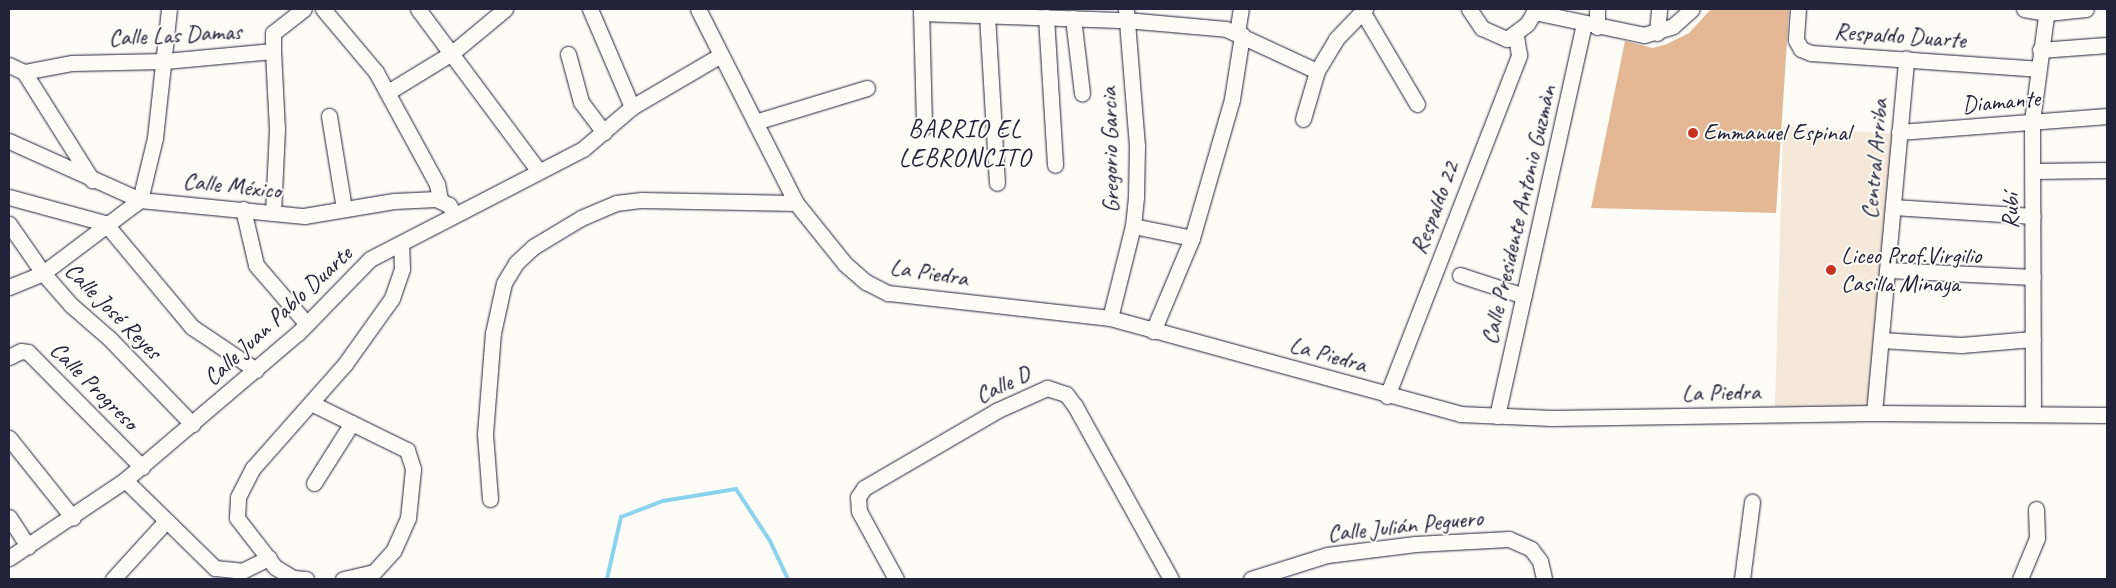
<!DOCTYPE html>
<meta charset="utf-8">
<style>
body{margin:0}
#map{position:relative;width:2116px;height:588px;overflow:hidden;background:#fdfcf7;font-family:Caveat,sans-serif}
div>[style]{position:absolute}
.built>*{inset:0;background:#f6e8d9}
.stream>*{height:4px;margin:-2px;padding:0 2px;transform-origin:2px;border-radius:2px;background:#8bd3ec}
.building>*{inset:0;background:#e4b894}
.roads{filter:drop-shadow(0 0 1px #22223b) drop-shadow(0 0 1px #22223b)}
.minor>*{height:15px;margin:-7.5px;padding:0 7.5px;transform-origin:7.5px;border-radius:7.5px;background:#fdfcf7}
.dots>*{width:14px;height:14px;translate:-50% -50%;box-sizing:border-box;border:2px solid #fdfcf7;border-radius:50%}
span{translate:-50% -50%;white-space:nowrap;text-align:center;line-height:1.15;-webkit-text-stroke:4px #fdfcf7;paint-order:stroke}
.street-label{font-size:24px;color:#22223b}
.poi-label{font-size:24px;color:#22223b}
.left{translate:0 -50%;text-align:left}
.neighbourhood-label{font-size:25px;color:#22223b;letter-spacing:1px}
.frame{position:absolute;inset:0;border:10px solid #22223b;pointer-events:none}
</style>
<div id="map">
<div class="built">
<i style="clip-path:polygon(1783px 126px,1894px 134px,1873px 414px,1775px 406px)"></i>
</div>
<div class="stream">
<i style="left:607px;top:579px;width:64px;rotate:-77.3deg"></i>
<i style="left:621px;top:517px;width:45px;rotate:-20.9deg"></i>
<i style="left:663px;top:501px;width:74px;rotate:-9.3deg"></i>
<i style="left:736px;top:489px;width:62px;rotate:56.8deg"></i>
<i style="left:770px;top:541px;width:42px;rotate:64.7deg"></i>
</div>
<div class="building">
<i style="clip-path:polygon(1711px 9px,1789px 9px,1776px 213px,1591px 208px,1625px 41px,1653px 48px,1667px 44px,1689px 33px)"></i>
</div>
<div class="roads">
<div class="minor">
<i style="left:323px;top:9px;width:82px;rotate:49.9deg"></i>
<i style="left:376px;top:72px;width:128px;rotate:61.4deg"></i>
<i style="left:437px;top:184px;width:16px;rotate:79deg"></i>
<i style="left:418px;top:9px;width:201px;rotate:53.3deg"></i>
<i style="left:590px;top:9px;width:107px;rotate:66.8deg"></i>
<i style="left:698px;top:9px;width:217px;rotate:63.2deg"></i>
<i style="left:796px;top:203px;width:78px;rotate:51.2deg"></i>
<i style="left:845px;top:264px;width:28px;rotate:41deg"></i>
<i style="left:866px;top:282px;width:25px;rotate:27deg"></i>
<i style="left:888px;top:293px;width:223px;rotate:6.4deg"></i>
<i style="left:1110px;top:318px;width:363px;rotate:15.3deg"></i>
<i style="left:1460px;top:414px;width:92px;rotate:2.5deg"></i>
<i style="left:1552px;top:418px;width:322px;rotate:-0.9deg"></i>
<i style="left:1874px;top:413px;width:233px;rotate:0.5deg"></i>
<i style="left:921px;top:9px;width:118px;rotate:88.5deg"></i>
<i style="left:1469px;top:9px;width:23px;rotate:56deg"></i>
<i style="left:1482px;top:28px;width:27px;rotate:24deg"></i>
<i style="left:1507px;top:39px;width:25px;rotate:-37deg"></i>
<i style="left:1527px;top:24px;width:17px;rotate:-59deg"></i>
<i style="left:1798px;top:9px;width:31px;rotate:94deg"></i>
<i style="left:1796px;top:40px;width:10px;rotate:61deg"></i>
<i style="left:1801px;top:49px;width:11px;rotate:22deg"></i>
<i style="left:1811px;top:53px;width:227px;rotate:4deg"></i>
<i style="left:2024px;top:9px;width:23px;rotate:10deg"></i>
<i style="left:2047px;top:13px;width:39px;rotate:-6deg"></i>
<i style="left:1362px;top:11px;width:108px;rotate:59.4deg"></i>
<i style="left:1534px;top:12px;width:112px;rotate:11.8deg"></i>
<i style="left:1644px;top:35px;width:30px;rotate:-17deg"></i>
<i style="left:1673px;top:26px;width:25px;rotate:-42deg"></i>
<i style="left:921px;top:13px;width:205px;rotate:2deg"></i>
<i style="left:1126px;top:20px;width:100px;rotate:5.1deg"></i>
<i style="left:1226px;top:29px;width:100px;rotate:24.8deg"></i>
<i style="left:1317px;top:71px;width:37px;rotate:-59deg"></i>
<i style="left:1336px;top:39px;width:42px;rotate:-46deg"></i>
<i style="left:987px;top:15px;width:168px;rotate:86.6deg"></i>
<i style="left:1046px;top:17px;width:148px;rotate:86.5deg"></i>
<i style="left:1073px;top:18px;width:76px;rotate:83.2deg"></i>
<i style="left:1597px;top:27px;width:18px;rotate:-90deg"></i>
<i style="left:1237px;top:33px;width:24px;rotate:-81deg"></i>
<i style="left:1657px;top:33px;width:24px;rotate:-85deg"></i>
<i style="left:2040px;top:50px;width:67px;rotate:-4.3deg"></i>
<i style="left:273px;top:51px;width:78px;rotate:87.1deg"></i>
<i style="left:277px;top:129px;width:84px;rotate:92.7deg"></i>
<i style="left:568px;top:54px;width:50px;rotate:74.8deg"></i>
<i style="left:581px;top:102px;width:38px;rotate:53deg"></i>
<i style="left:9px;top:65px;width:17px;rotate:25deg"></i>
<i style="left:24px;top:72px;width:128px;rotate:57.8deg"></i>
<i style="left:24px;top:72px;width:49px;rotate:-10.6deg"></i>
<i style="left:72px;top:63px;width:93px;rotate:-1.2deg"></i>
<i style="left:165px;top:61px;width:108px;rotate:-5.3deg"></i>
<i style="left:273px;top:51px;width:18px;rotate:-90deg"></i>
<i style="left:273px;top:33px;width:39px;rotate:-38deg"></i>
<i style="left:388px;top:92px;width:75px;rotate:-31.4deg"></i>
<i style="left:452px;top:53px;width:69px;rotate:-39.7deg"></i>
<i style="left:329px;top:116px;width:94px;rotate:80.8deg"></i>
<i style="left:1303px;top:119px;width:50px;rotate:-73.7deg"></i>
<i style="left:755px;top:122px;width:117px;rotate:-16.9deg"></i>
<i style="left:1899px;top:132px;width:209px;rotate:-4.4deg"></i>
<i style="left:9px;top:141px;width:144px;rotate:24.2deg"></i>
<i style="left:140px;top:200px;width:165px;rotate:5.6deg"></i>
<i style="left:304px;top:216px;width:91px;rotate:-9.5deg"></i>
<i style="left:394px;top:201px;width:42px;rotate:-2.7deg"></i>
<i style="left:436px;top:199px;width:14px;rotate:25deg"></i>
<i style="left:449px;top:205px;width:10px;rotate:61deg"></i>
<i style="left:2033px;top:171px;width:74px;rotate:-0.8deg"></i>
<i style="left:9px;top:197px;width:99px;rotate:15.2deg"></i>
<i style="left:140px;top:200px;width:64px;rotate:-76.4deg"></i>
<i style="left:155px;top:138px;width:130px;rotate:-83.8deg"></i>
<i style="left:1893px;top:207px;width:140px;rotate:3.7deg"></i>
<i style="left:243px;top:209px;width:57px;rotate:76.9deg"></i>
<i style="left:256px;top:265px;width:78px;rotate:49.2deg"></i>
<i style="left:105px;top:223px;width:136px;rotate:50.1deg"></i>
<i style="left:192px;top:327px;width:77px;rotate:33.9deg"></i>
<i style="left:9px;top:224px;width:60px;rotate:55.2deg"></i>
<i style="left:43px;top:273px;width:43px;rotate:48.8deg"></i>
<i style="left:71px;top:305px;width:50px;rotate:41deg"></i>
<i style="left:109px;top:338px;width:120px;rotate:46deg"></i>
<i style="left:1133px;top:226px;width:60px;rotate:11.5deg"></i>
<i style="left:1888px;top:270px;width:145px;rotate:2.8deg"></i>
<i style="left:1460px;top:275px;width:67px;rotate:18.2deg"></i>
<i style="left:9px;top:287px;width:37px;rotate:-22deg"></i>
<i style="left:43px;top:273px;width:121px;rotate:-37deg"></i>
<i style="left:1110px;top:318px;width:95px;rotate:-76deg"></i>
<i style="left:1133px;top:226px;width:29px;rotate:-84deg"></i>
<i style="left:1136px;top:197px;width:51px;rotate:-88.9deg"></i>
<i style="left:1137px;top:146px;width:137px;rotate:-94.6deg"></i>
<i style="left:1153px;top:331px;width:101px;rotate:-67.2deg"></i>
<i style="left:1192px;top:238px;width:145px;rotate:-73.9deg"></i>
<i style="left:1232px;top:99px;width:65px;rotate:-81.1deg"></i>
<i style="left:1881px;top:340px;width:80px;rotate:3.6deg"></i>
<i style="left:1961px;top:345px;width:72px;rotate:-4.8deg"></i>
<i style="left:9px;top:357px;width:13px;rotate:-27deg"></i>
<i style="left:21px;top:351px;width:7px;rotate:8deg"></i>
<i style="left:28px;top:352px;width:162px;rotate:45.3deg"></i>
<i style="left:1387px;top:396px;width:366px;rotate:-68.8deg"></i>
<i style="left:1519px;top:55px;width:20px;rotate:-99deg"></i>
<i style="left:313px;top:404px;width:105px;rotate:26.1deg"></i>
<i style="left:407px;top:450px;width:20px;rotate:72deg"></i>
<i style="left:413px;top:469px;width:49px;rotate:95.8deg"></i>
<i style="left:408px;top:518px;width:36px;rotate:114deg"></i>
<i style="left:393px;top:551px;width:28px;rotate:132deg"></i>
<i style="left:374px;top:572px;width:32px;rotate:167deg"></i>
<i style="left:1874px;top:413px;width:356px;rotate:-84.8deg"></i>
<i style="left:2033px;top:414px;width:293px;rotate:-90.2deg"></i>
<i style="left:2032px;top:121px;width:113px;rotate:-82.4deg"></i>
<i style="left:1497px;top:416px;width:402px;rotate:-77.5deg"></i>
<i style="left:9px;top:438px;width:102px;rotate:51.3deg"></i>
<i style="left:125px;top:480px;width:126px;rotate:44.4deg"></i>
<i style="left:215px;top:568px;width:27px;rotate:6deg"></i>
<i style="left:242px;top:571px;width:30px;rotate:-26deg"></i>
<i style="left:314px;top:483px;width:71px;rotate:-57.7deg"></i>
<i style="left:490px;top:499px;width:65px;rotate:-94.4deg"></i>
<i style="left:485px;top:434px;width:101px;rotate:-85.5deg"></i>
<i style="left:493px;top:333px;width:51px;rotate:-77.6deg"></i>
<i style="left:504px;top:283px;width:23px;rotate:-59deg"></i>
<i style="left:516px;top:263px;width:23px;rotate:-43deg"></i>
<i style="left:533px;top:247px;width:56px;rotate:-31.1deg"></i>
<i style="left:581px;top:218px;width:38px;rotate:-23deg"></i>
<i style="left:616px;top:203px;width:26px;rotate:-7deg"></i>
<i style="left:642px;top:200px;width:154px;rotate:1.1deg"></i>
<i style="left:9px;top:517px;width:35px;rotate:57deg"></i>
<i style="left:9px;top:558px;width:140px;rotate:-33.9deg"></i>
<i style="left:125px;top:480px;width:227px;rotate:-40.4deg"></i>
<i style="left:298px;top:333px;width:103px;rotate:-45.8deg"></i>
<i style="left:370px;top:259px;width:240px;rotate:-27.3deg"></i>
<i style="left:583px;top:149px;width:65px;rotate:-40.6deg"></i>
<i style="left:632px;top:107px;width:103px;rotate:-30.3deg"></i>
<i style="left:113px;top:579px;width:79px;rotate:-47.6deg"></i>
<i style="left:306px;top:579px;width:13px;rotate:-176deg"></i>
<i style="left:293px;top:578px;width:21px;rotate:-149deg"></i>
<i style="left:275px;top:567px;width:62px;rotate:-127.8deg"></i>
<i style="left:237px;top:518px;width:21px;rotate:-87deg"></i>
<i style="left:238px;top:497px;width:33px;rotate:-63deg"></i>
<i style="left:253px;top:468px;width:139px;rotate:-48.5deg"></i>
<i style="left:345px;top:364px;width:81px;rotate:-54.5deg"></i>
<i style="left:392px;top:298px;width:31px;rotate:-71deg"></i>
<i style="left:402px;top:269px;width:23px;rotate:-92deg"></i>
<i style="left:896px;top:579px;width:77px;rotate:-118.6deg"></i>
<i style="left:859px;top:511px;width:14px;rotate:-94deg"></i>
<i style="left:858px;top:497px;width:11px;rotate:-56deg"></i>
<i style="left:864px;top:488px;width:155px;rotate:-30.2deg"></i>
<i style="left:998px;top:410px;width:54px;rotate:-24.2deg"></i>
<i style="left:1047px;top:388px;width:20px;rotate:18deg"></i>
<i style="left:1066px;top:394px;width:15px;rotate:53deg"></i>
<i style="left:1075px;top:406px;width:198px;rotate:61deg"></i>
<i style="left:1251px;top:579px;width:80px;rotate:-17.5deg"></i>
<i style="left:1327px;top:555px;width:89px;rotate:-7.1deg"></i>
<i style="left:1415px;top:544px;width:94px;rotate:-3deg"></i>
<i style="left:1509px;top:539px;width:24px;rotate:24deg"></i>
<i style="left:1531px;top:549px;width:15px;rotate:53deg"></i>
<i style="left:1540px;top:561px;width:18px;rotate:77deg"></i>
<i style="left:1742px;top:579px;width:78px;rotate:-82.6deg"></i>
<i style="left:2020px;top:579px;width:44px;rotate:-67.5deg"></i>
<i style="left:2037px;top:538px;width:29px;rotate:-92deg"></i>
</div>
</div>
<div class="dots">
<i style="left:1693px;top:133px;background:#c8321e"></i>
<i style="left:1831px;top:270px;background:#c8321e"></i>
</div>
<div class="street-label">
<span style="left:175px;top:35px;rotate:-3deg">Calle Las Damas</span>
<span style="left:1900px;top:36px;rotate:4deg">Respaldo Duarte</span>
<span style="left:2001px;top:102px;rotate:-5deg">Diamante</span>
<span style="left:1110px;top:150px;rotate:-91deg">Gregorio Garcia</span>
<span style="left:1875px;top:159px;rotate:-85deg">Central Arriba</span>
<span style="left:232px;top:186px;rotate:6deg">Calle México</span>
<span style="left:1435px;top:208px;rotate:-69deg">Respaldo 22</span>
<span style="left:2011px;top:211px;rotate:-90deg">Rubí</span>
<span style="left:1519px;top:215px;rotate:-77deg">Calle Presidente Antonio Guzmàn</span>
<span style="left:929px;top:273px;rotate:9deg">La Piedra</span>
<span style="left:113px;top:311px;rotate:45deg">Calle José Reyes</span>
<span style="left:278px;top:316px;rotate:-43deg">Calle Juan Pablo Duarte</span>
<span style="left:1328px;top:355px;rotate:16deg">La Piedra</span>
<span style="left:1003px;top:385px;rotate:-25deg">Calle D</span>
<span style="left:94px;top:386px;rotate:45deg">Calle Progreso</span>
<span style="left:1721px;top:393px;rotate:-1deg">La Piedra</span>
<span style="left:1405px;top:526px;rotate:-6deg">Calle Julián Peguero</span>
</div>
<div class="poi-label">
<span class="left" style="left:1703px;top:133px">Emmanuel Espinal</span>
<span class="left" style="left:1841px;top:270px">Liceo Prof.Virgilio<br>Casilla Minaya</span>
</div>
<div class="neighbourhood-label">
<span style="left:965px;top:144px">BARRIO EL<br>LEBRONCITO</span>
</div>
<div class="frame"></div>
</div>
